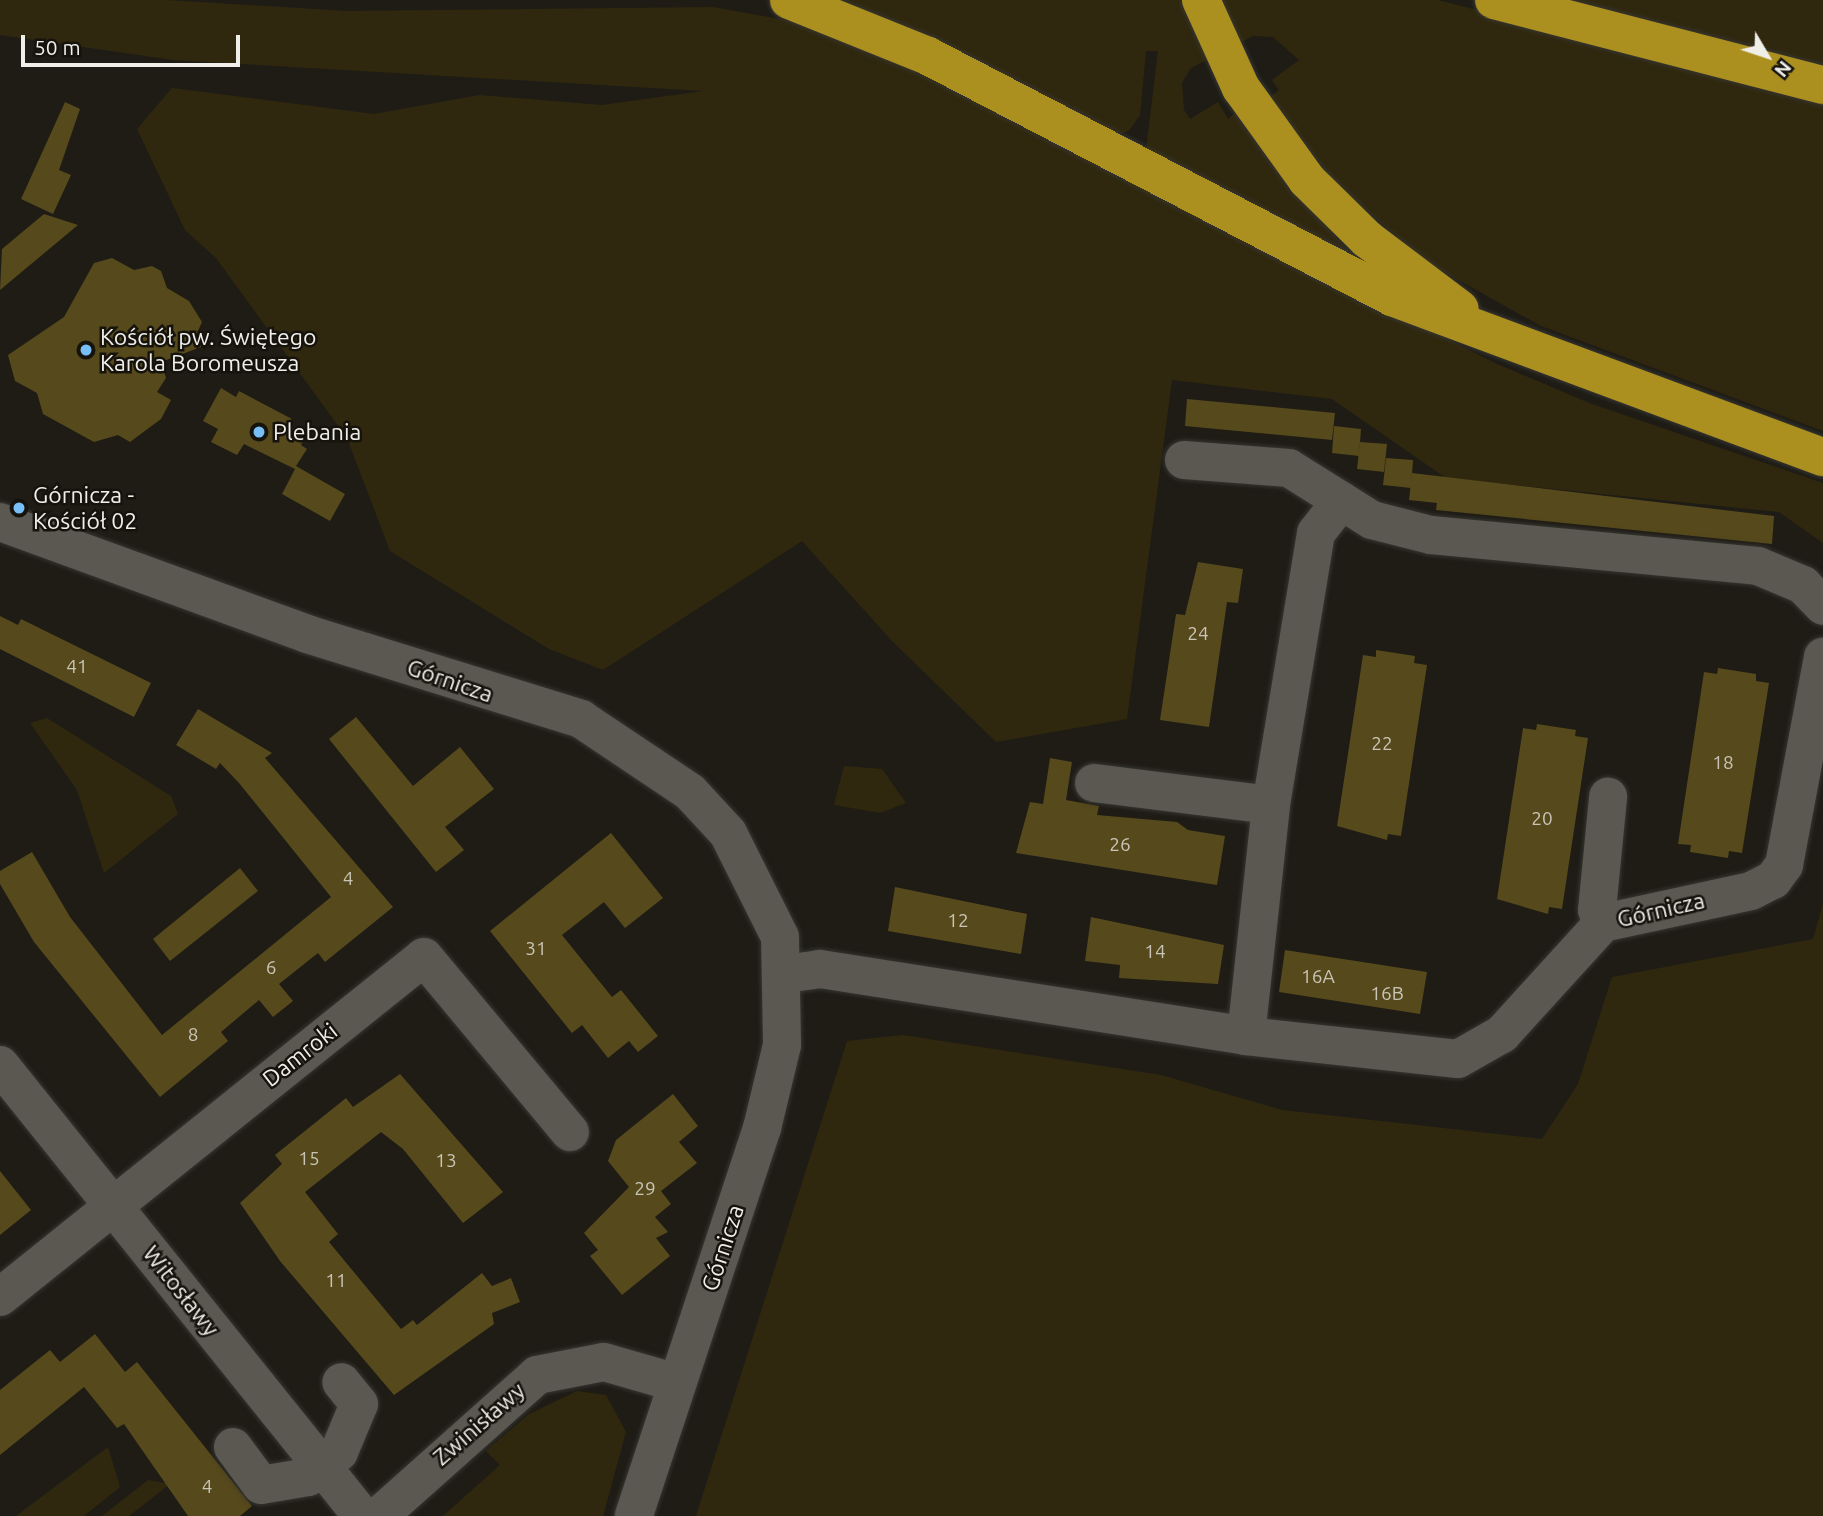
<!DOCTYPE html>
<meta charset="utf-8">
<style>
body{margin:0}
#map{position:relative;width:1823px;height:1516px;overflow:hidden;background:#1e1c15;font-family:Ubuntu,sans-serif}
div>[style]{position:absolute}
.green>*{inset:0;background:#30280e}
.building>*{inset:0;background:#56491c}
.roads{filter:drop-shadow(0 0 2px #363531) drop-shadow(0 0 2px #363531)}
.minor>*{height:38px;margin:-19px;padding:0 19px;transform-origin:19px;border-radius:19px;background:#5a5850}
.highway>*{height:38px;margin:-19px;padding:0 19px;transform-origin:19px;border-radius:19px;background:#ac901f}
.dots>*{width:19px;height:19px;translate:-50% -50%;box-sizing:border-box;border:4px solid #15130c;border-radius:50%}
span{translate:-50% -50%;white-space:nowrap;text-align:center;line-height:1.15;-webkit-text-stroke:5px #15130c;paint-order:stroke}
.number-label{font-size:19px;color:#c9c5b6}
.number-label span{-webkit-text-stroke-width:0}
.poi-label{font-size:23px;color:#efeee9}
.left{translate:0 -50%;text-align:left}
.street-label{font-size:23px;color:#efeee9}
.north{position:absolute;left:1732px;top:21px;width:70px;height:70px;-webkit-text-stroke:5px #15130c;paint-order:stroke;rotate:129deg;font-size:19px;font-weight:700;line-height:28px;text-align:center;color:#efeee9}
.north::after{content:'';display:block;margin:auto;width:24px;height:32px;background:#efeee9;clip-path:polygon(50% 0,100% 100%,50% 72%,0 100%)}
.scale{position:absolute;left:21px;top:35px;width:219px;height:32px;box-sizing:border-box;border:4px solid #efeee9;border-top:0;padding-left:9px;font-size:21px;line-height:24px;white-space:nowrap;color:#efeee9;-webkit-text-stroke:5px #15130c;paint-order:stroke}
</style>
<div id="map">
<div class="green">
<i style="clip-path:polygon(0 0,167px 0,347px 11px,713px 7px,829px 28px,1495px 363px,1589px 403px,1823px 483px,1823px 543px,1779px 512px,1446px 478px,1332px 399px,1172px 380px,1127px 719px,996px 742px,892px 641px,802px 541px,603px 670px,549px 649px,390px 551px,347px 438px,216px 258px,185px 230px,137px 129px,172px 88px,374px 114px,479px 95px,602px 105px,703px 91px,173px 60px,0 35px)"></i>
<i style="clip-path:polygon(837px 0,1438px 0,1823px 98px,1823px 431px,1541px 326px,1428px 263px,1336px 184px,1269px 98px,1279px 90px,1272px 80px,1299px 60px,1273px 37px,1253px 36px,1191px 68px,1182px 83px,1184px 110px,1190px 119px,1218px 102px,1228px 119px,1235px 113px,1287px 184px,1356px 259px,1146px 150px,1158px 51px,1146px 51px,1140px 115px,1129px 131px,1116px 135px)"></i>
<i style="clip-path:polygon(1549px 0,1823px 0,1823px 70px)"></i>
<i style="clip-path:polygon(47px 718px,171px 796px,178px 814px,104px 873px,77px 790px,30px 723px)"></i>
<i style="clip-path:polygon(844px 766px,882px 769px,906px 803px,880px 813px,834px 805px)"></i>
<i style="clip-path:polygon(1823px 904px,1823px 1516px,696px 1516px,847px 1041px,903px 1035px,1161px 1075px,1282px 1110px,1542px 1139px,1578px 1084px,1612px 977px,1813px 939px)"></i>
<i style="clip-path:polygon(577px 1391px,606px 1395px,626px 1432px,603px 1516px,443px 1516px,500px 1465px,486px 1451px,529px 1414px)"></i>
<i style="clip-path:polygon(108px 1447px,120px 1487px,84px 1516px,16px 1516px)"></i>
<i style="clip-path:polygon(148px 1480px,170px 1484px,129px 1516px,102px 1516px)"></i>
</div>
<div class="building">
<i style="clip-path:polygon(65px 102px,80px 109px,59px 170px,71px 175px,53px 214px,21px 199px)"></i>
<i style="clip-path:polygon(44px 214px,78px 225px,0 290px,2px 249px)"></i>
<i style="clip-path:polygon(112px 258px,134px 270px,152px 266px,161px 271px,167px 288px,189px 301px,202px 322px,197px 333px,201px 347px,161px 362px,166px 378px,157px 392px,171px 400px,161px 419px,130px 442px,118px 435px,94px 442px,43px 414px,37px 393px,15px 381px,8px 355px,64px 317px,94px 263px)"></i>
<i style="clip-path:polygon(221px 388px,236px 397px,239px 391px,292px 419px,289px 426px,306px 435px,301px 445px,307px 449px,296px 466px,345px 494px,330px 521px,282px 494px,295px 469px,244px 444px,237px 455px,211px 442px,218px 429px,203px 421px)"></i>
<i style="clip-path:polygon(1187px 399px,1335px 413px,1332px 440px,1185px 426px)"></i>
<i style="clip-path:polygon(1334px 426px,1361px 429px,1359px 456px,1332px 453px)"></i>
<i style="clip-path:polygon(1360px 442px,1387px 444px,1384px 472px,1357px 469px)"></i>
<i style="clip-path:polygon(1386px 458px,1413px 460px,1411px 488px,1383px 485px)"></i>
<i style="clip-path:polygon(1412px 473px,1774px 516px,1772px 544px,1436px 510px,1437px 503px,1409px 500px)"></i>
<i style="clip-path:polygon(1198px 562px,1243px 569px,1238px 603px,1227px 602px,1209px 727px,1160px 720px,1176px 614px,1185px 615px)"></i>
<i style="clip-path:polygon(0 616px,18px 625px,21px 619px,151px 683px,134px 717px,0 649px)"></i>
<i style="clip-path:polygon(1376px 650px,1415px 656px,1414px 663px,1427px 665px,1401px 836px,1388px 834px,1387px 840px,1337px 826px,1363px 655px,1376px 657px)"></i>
<i style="clip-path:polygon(1718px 668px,1756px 674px,1756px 681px,1769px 683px,1742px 853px,1729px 851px,1728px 858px,1690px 852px,1691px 845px,1678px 844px,1704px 672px,1717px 674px)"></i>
<i style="clip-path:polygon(198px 709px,272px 753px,265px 758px,393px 907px,325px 962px,318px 953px,279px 984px,293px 1001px,273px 1017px,259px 1000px,221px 1032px,228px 1041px,160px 1097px,34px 942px,0 884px,0 871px,32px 852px,70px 917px,162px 1035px,331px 897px,239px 783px,220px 763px,216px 769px,176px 745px)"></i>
<i style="clip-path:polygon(356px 717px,413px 786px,460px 747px,494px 789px,445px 827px,464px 850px,436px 872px,329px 739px)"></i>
<i style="clip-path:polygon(1537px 724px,1576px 730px,1575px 736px,1588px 738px,1562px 909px,1549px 907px,1548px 914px,1497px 899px,1523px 728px,1536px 730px)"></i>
<i style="clip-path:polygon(1050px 758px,1072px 762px,1066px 800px,1099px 806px,1097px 815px,1177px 822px,1188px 830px,1225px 836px,1217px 885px,1016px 853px,1030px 802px,1043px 804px)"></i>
<i style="clip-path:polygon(611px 833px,663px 898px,625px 928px,604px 902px,562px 935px,612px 997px,621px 990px,658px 1036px,638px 1052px,629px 1041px,608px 1058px,582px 1025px,572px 1033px,490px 931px)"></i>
<i style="clip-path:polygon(240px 868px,258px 891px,170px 961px,153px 939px)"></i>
<i style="clip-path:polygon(895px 887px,1027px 914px,1021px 954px,888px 931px)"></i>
<i style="clip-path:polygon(1091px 917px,1224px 945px,1218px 984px,1119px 978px,1120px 965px,1085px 961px)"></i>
<i style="clip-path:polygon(1285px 950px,1427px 972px,1420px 1014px,1279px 992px)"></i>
<i style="clip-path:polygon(400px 1074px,503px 1192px,463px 1223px,403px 1149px,381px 1132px,305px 1192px,338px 1234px,329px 1242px,401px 1329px,413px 1320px,417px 1325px,482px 1273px,492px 1286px,511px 1278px,520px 1302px,492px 1313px,494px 1324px,394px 1395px,280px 1261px,240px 1203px,282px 1164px,275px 1155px,346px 1098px,353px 1107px)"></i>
<i style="clip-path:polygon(673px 1094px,698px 1126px,679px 1142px,697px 1163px,661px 1191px,671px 1204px,655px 1217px,668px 1232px,656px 1238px,670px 1256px,622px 1295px,590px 1256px,598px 1250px,584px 1233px,629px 1187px,608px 1161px,616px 1140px)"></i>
<i style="clip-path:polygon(0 1171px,31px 1210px,0 1235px)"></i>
<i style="clip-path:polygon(95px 1334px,125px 1372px,137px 1362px,252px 1506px,240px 1516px,188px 1516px,124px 1424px,117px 1428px,84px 1387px,0 1455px,0 1390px,50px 1350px,60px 1362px)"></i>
</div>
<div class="roads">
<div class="minor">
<i style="left:1184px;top:460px;width:105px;rotate:4.4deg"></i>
<i style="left:1289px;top:468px;width:98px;rotate:32.1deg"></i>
<i style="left:1372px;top:520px;width:61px;rotate:14.3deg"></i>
<i style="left:1431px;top:535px;width:328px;rotate:5.4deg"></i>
<i style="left:1758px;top:566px;width:49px;rotate:22.9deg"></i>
<i style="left:1803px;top:585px;width:29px;rotate:46deg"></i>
<i style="left:0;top:522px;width:327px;rotate:20deg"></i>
<i style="left:307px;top:634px;width:287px;rotate:17.2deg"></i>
<i style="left:581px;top:719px;width:131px;rotate:33.8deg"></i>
<i style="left:690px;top:792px;width:56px;rotate:47.2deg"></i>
<i style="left:728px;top:833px;width:116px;rotate:63.4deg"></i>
<i style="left:780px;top:937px;width:108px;rotate:88.9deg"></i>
<i style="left:782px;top:1045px;width:85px;rotate:103.5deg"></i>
<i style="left:762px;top:1128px;width:409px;rotate:108.3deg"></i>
<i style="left:1094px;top:783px;width:178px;rotate:7.1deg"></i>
<i style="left:1603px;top:923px;width:14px;rotate:-115deg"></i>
<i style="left:1597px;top:910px;width:114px;rotate:-84.4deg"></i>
<i style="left:785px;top:974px;width:35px;rotate:-8deg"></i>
<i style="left:820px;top:969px;width:431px;rotate:8.9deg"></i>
<i style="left:1246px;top:1036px;width:213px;rotate:6.2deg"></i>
<i style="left:1458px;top:1059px;width:51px;rotate:-29.6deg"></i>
<i style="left:1502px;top:1034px;width:150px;rotate:-47.7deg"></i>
<i style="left:1603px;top:923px;width:151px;rotate:-12.2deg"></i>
<i style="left:1751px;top:891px;width:25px;rotate:-27deg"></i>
<i style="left:1773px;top:880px;width:19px;rotate:-54deg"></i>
<i style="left:1784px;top:865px;width:212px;rotate:-79.4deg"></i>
<i style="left:1246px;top:1036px;width:232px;rotate:-83.8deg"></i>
<i style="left:1271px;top:805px;width:276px;rotate:-80.6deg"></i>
<i style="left:1316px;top:533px;width:41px;rotate:-52deg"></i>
<i style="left:0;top:1065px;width:578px;rotate:51.25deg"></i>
<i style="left:0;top:1297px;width:543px;rotate:-38.73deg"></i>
<i style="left:424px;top:957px;width:228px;rotate:50.2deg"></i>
<i style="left:233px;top:1447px;width:47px;rotate:53.6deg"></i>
<i style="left:261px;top:1485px;width:48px;rotate:-9.7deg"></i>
<i style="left:308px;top:1477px;width:40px;rotate:-39deg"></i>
<i style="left:339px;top:1452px;width:52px;rotate:-67.4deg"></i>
<i style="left:359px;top:1404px;width:28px;rotate:-129deg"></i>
<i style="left:379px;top:1516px;width:212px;rotate:-41.7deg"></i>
<i style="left:537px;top:1375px;width:68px;rotate:-11deg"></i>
<i style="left:604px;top:1362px;width:76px;rotate:16deg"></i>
</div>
<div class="highway">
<i style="left:789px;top:0;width:150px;rotate:21.9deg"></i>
<i style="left:928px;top:56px;width:523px;rotate:27.45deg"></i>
<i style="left:1392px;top:297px;width:460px;rotate:20.4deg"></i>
<i style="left:1201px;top:0;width:97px;rotate:65.6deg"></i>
<i style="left:1241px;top:88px;width:113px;rotate:54.3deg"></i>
<i style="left:1307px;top:180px;width:84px;rotate:44.5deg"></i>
<i style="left:1367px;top:239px;width:116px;rotate:37deg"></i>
<i style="left:1494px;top:0;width:340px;rotate:14.5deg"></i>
</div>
</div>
<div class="dots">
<i style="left:86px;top:350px;background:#78bff7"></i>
<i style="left:259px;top:432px;background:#78bff7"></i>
<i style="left:19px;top:508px;background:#78bff7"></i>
</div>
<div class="number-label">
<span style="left:1198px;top:634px">24</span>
<span style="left:77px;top:667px">41</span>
<span style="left:1382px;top:744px">22</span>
<span style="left:1723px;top:763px">18</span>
<span style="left:1542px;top:819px">20</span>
<span style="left:1120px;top:845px">26</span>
<span style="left:348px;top:879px">4</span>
<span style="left:958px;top:921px">12</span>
<span style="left:536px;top:949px">31</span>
<span style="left:1155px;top:952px">14</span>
<span style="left:271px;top:968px">6</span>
<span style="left:1318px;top:977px">16A</span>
<span style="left:1387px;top:994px">16B</span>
<span style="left:193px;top:1035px">8</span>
<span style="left:309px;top:1159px">15</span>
<span style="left:446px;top:1161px">13</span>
<span style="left:645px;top:1189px">29</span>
<span style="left:336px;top:1281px">11</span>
<span style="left:207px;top:1487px">4</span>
</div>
<div class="poi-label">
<span class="left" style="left:100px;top:350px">Kościół pw. Świętego<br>Karola Boromeusza</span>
<span class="left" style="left:273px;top:432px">Plebania</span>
<span class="left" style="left:33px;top:508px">Górnicza -<br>Kościół 02</span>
</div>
<div class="street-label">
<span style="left:450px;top:681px;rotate:19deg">Górnicza</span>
<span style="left:1661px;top:910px;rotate:-13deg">Górnicza</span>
<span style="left:300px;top:1055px;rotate:-38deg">Damroki</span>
<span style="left:723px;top:1248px;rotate:-72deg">Górnicza</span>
<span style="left:181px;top:1291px;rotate:52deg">Witosławy</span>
<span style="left:479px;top:1424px;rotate:-41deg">Zwinisławy</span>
</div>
<div class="north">N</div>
<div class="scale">50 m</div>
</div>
